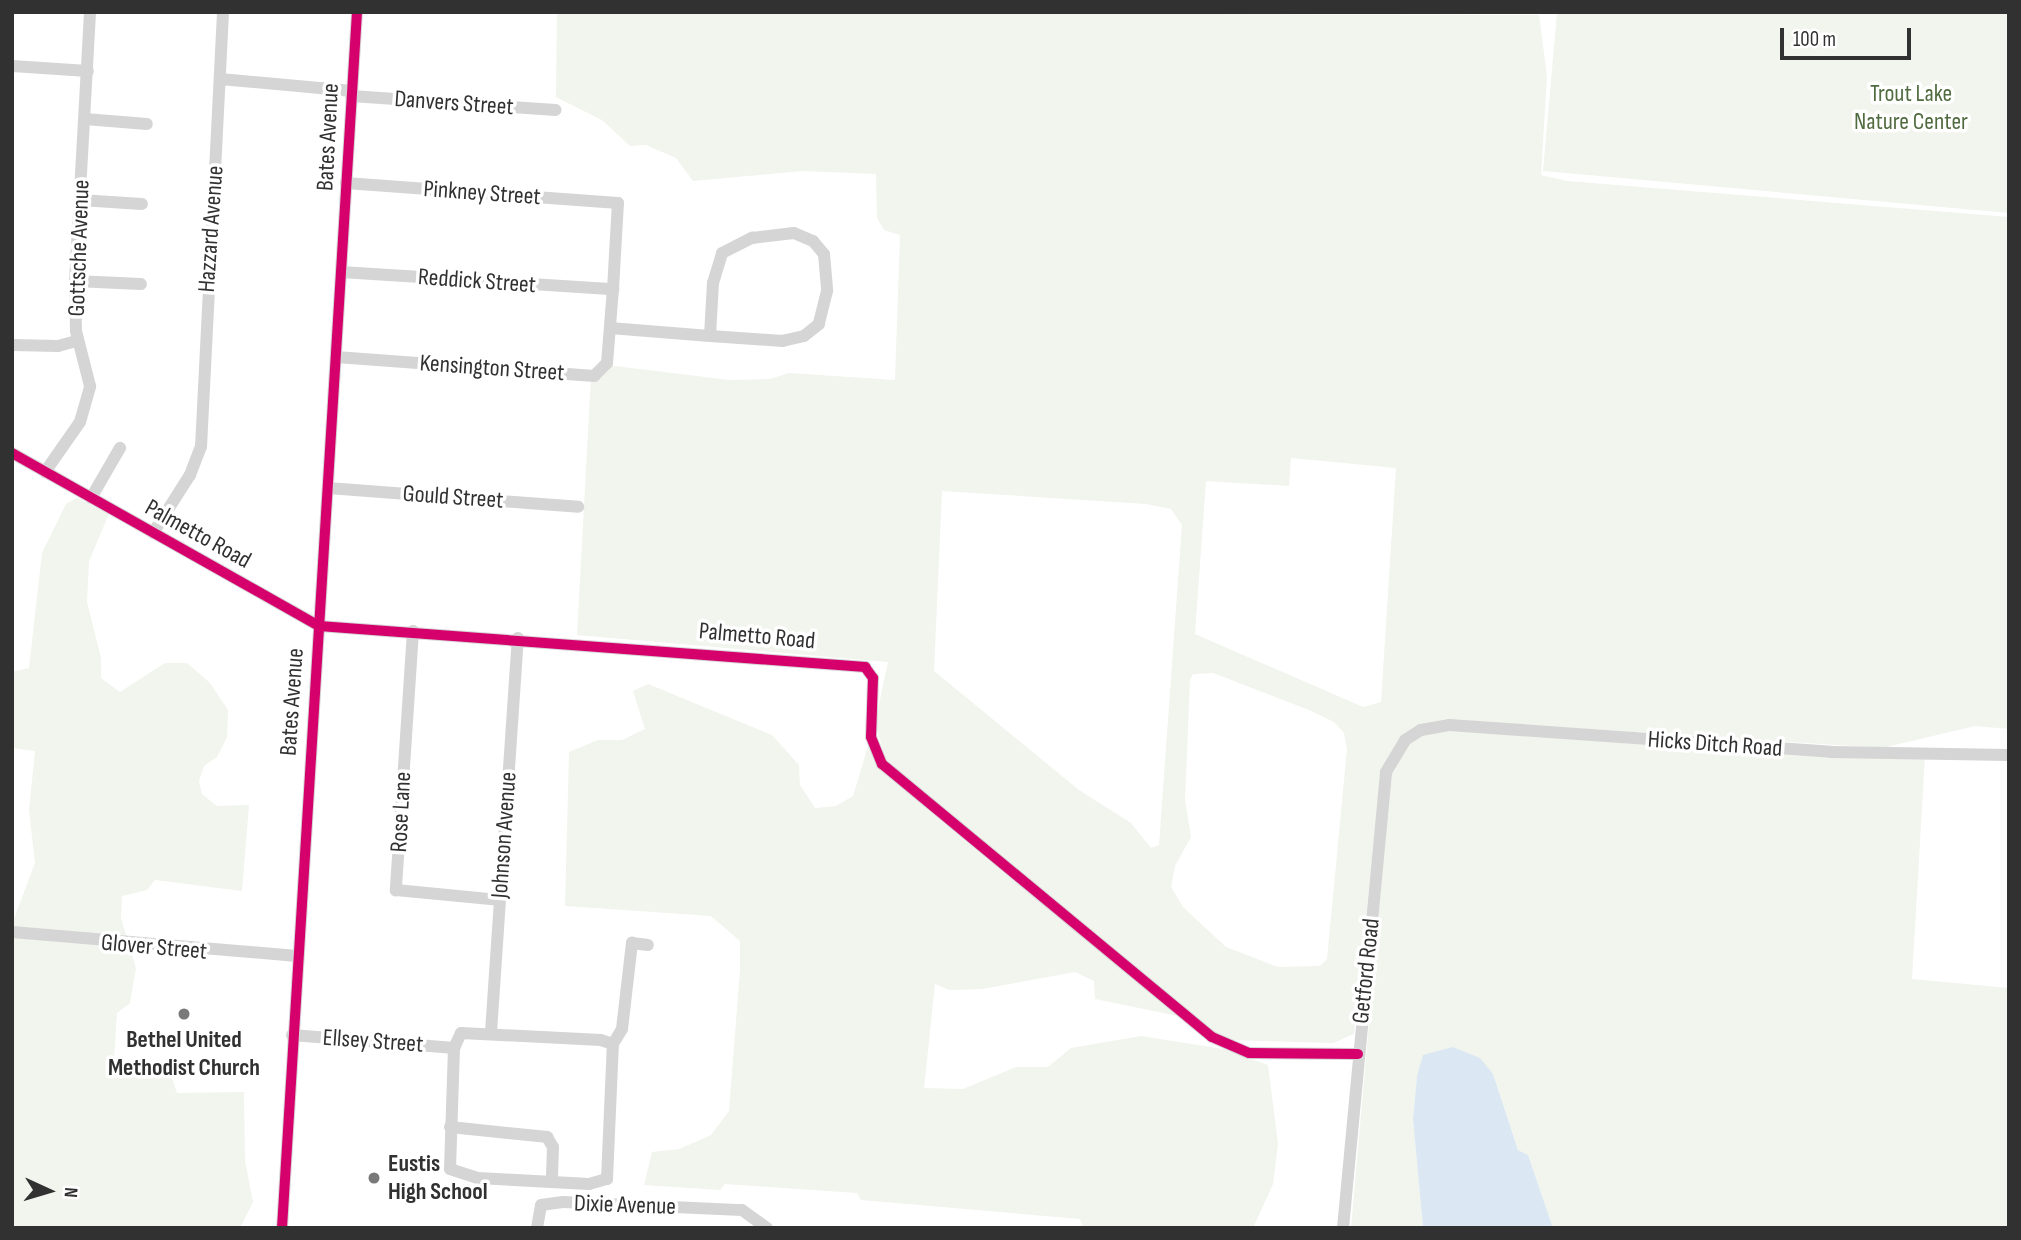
<!DOCTYPE html>
<style>
body{margin:0}
#map{position:relative;width:2021px;height:1240px;overflow:hidden;background:#fff;font-family:"Sofia Sans Condensed",sans-serif}
div>[style]{position:absolute}
.green>*{inset:0;background:#f1f5ed}
.water>*{inset:0;background:#dbe7f2}
.minor>*{height:12px;margin:-6px;padding:0 6px;transform-origin:6px;border-radius:6px;background:#d5d5d5}
.cycleway>*{height:10px;margin:-5px;padding:0 5px;transform-origin:5px;border-radius:5px;background:#d6006c}
.dots>*{width:19px;height:19px;translate:-50% -50%;box-sizing:border-box;border:4px solid #fff;border-radius:50%}
span{translate:-50% -50%;white-space:nowrap;text-align:center;line-height:1.15;-webkit-text-stroke:7px #fff;paint-order:stroke}
.park-label{font-size:24px;color:#506b3f}
.street-label{font-size:24px;color:#313131}
.poi-label{font-size:24px;color:#313131;font-weight:700}
.left{translate:0 -50%;text-align:left}
.frame{position:absolute;inset:0;border:14px solid #313131;pointer-events:none}
.north{position:absolute;left:14px;top:1156px;width:70px;height:70px;-webkit-text-stroke:5px #fff;paint-order:stroke;rotate:94deg;font-size:19px;font-weight:700;line-height:28px;text-align:center;color:#313131}
.north::after{content:'';display:block;margin:auto;width:24px;height:32px;background:#313131;clip-path:polygon(50% 0,100% 100%,50% 72%,0 100%)}
.scale{position:absolute;left:1780px;top:28px;width:131px;height:32px;box-sizing:border-box;border:4px solid #313131;border-top:0;padding-left:9px;font-size:21px;line-height:24px;white-space:nowrap;color:#313131;-webkit-text-stroke:5px #fff;paint-order:stroke}
</style>
<div id="map">
<div class="green">
<i style="clip-path:polygon(evenodd,557px 12px,1539px 15px,1547px 76px,1541px 175px,1567px 181px,2009px 217px,2009px 729px,1975px 726px,1882px 748px,1450px 720px,1423px 724px,1401px 737px,1381px 770px,1354px 1034px,1333px 1043px,1225px 1040px,886px 761px,875px 723px,888px 662px,577px 635px,591px 377px,607px 365px,729px 380px,770px 379px,789px 373px,895px 380px,900px 235px,884px 230px,877px 218px,876px 174px,802px 171px,693px 181px,676px 158px,646px 145px,630px 146px,602px 120px,556px 97px,557px 12px,1291px 458px,1396px 468px,1381px 702px,1363px 707px,1195px 634px,1206px 481px,1289px 486px,1291px 458px,557px 12px,942px 491px,1146px 504px,1171px 509px,1182px 525px,1159px 845px,1151px 848px,1131px 823px,1079px 790px,934px 671px,942px 491px,557px 12px,1213px 673px,1309px 710px,1334px 722px,1344px 733px,1347px 749px,1327px 959px,1320px 966px,1278px 967px,1226px 947px,1183px 907px,1171px 887px,1175px 866px,1191px 837px,1185px 800px,1190px 680px,1193px 674px,1213px 673px)"></i>
<i style="clip-path:polygon(1549px 12px,2009px 12px,2009px 213px,1543px 171px,1557px 13px)"></i>
<i style="clip-path:polygon(77px 498px,109px 514px,89px 561px,87px 602px,101px 658px,101px 678px,120px 692px,165px 663px,187px 663px,210px 683px,228px 710px,227px 737px,217px 757px,204px 766px,199px 781px,202px 794px,217px 806px,249px 805px,242px 891px,155px 880px,147px 890px,122px 896px,121px 918px,136px 968px,130px 1003px,117px 1013px,113px 1074px,143px 1065px,169px 1069px,177px 1093px,244px 1092px,245px 1161px,253px 1202px,240px 1228px,12px 1228px,12px 924px,35px 863px,29px 810px,35px 751px,12px 748px,12px 672px,29px 668px,42px 553px,66px 504px)"></i>
<i style="clip-path:polygon(648px 684px,772px 735px,799px 765px,800px 785px,815px 808px,836px 806px,853px 796px,868px 746px,879px 767px,936px 817px,1178px 1016px,1095px 999px,1094px 981px,1075px 972px,982px 989px,949px 990px,935px 984px,924px 1088px,963px 1089px,1016px 1067px,1048px 1067px,1071px 1048px,1141px 1036px,1223px 1049px,1268px 1065px,1278px 1144px,1273px 1184px,1253px 1228px,1083px 1228px,1080px 1219px,861px 1200px,857px 1193px,725px 1184px,720px 1190px,644px 1185px,652px 1152px,679px 1149px,711px 1135px,729px 1111px,740px 970px,740px 941px,711px 916px,565px 906px,569px 752px,598px 740px,622px 740px,645px 729px,633px 691px)"></i>
<i style="clip-path:polygon(1436px 730px,1925px 756px,1912px 979px,2009px 988px,2009px 1228px,1553px 1228px,1528px 1155px,1518px 1150px,1493px 1074px,1417px 1076px,1413px 1119px,1423px 1228px,1351px 1228px,1391px 773px,1409px 743px)"></i>
</div>
<div class="water">
<i style="clip-path:polygon(1453px 1047px,1480px 1058px,1493px 1074px,1518px 1150px,1528px 1155px,1553px 1228px,1423px 1228px,1413px 1119px,1417px 1076px,1423px 1055px)"></i>
</div>
<div class="minor">
<i style="left:12px;top:66px;width:76px;rotate:3.8deg"></i>
<i style="left:220px;top:79px;width:133px;rotate:5.2deg"></i>
<i style="left:351px;top:96px;width:205px;rotate:3.9deg"></i>
<i style="left:85px;top:119px;width:62px;rotate:4.6deg"></i>
<i style="left:80px;top:200px;width:62px;rotate:3.7deg"></i>
<i style="left:794px;top:233px;width:21px;rotate:23deg"></i>
<i style="left:813px;top:241px;width:17px;rotate:50deg"></i>
<i style="left:824px;top:254px;width:37px;rotate:85deg"></i>
<i style="left:827px;top:291px;width:34px;rotate:104deg"></i>
<i style="left:819px;top:324px;width:19px;rotate:141deg"></i>
<i style="left:804px;top:336px;width:22px;rotate:167deg"></i>
<i style="left:783px;top:341px;width:73px;rotate:-176.1deg"></i>
<i style="left:710px;top:336px;width:53px;rotate:-86.8deg"></i>
<i style="left:713px;top:283px;width:31px;rotate:-73deg"></i>
<i style="left:722px;top:253px;width:34px;rotate:-27deg"></i>
<i style="left:752px;top:238px;width:42px;rotate:-6.8deg"></i>
<i style="left:341px;top:272px;width:273px;rotate:3.6deg"></i>
<i style="left:75px;top:281px;width:66px;rotate:2.6deg"></i>
<i style="left:610px;top:328px;width:100px;rotate:4.6deg"></i>
<i style="left:12px;top:345px;width:46px;rotate:1.2deg"></i>
<i style="left:58px;top:346px;width:20px;rotate:-15deg"></i>
<i style="left:336px;top:357px;width:259px;rotate:4.2deg"></i>
<i style="left:594px;top:376px;width:18px;rotate:-45deg"></i>
<i style="left:607px;top:363px;width:74px;rotate:-85.4deg"></i>
<i style="left:613px;top:289px;width:86px;rotate:-86.7deg"></i>
<i style="left:618px;top:203px;width:273px;rotate:-175.8deg"></i>
<i style="left:12px;top:453px;width:352px;rotate:29.4deg"></i>
<i style="left:319px;top:626px;width:548px;rotate:4.29deg"></i>
<i style="left:865px;top:667px;width:14px;rotate:54deg"></i>
<i style="left:873px;top:678px;width:59px;rotate:91.9deg"></i>
<i style="left:871px;top:737px;width:29px;rotate:68deg"></i>
<i style="left:882px;top:764px;width:428px;rotate:39.6deg"></i>
<i style="left:1212px;top:1037px;width:40px;rotate:23.4deg"></i>
<i style="left:1249px;top:1053px;width:109px;rotate:0.5deg"></i>
<i style="left:45px;top:472px;width:61px;rotate:-55deg"></i>
<i style="left:80px;top:422px;width:37px;rotate:-74deg"></i>
<i style="left:90px;top:386px;width:57px;rotate:-104.3deg"></i>
<i style="left:76px;top:331px;width:50px;rotate:-91.1deg"></i>
<i style="left:75px;top:281px;width:269px;rotate:-86.8deg"></i>
<i style="left:328px;top:488px;width:251px;rotate:4.3deg"></i>
<i style="left:91px;top:498px;width:58px;rotate:-59.9deg"></i>
<i style="left:153px;top:533px;width:69px;rotate:-57.5deg"></i>
<i style="left:190px;top:475px;width:30px;rotate:-69deg"></i>
<i style="left:201px;top:447px;width:436px;rotate:-87.1deg"></i>
<i style="left:413px;top:631px;width:260px;rotate:93.8deg"></i>
<i style="left:396px;top:890px;width:103px;rotate:5.5deg"></i>
<i style="left:12px;top:932px;width:286px;rotate:4.8deg"></i>
<i style="left:491px;top:1032px;width:395px;rotate:-86.1deg"></i>
<i style="left:292px;top:1035px;width:163px;rotate:4.6deg"></i>
<i style="left:613px;top:1044px;width:13px;rotate:-162deg"></i>
<i style="left:601px;top:1040px;width:140px;rotate:-177.1deg"></i>
<i style="left:461px;top:1033px;width:17px;rotate:115deg"></i>
<i style="left:454px;top:1048px;width:121px;rotate:91.9deg"></i>
<i style="left:450px;top:1169px;width:29px;rotate:18deg"></i>
<i style="left:478px;top:1178px;width:111px;rotate:3.1deg"></i>
<i style="left:589px;top:1184px;width:19px;rotate:-16deg"></i>
<i style="left:607px;top:1179px;width:135px;rotate:-87.5deg"></i>
<i style="left:613px;top:1044px;width:17px;rotate:-59deg"></i>
<i style="left:622px;top:1029px;width:87px;rotate:-83.4deg"></i>
<i style="left:632px;top:943px;width:16px;rotate:7deg"></i>
<i style="left:450px;top:1127px;width:98px;rotate:5.9deg"></i>
<i style="left:547px;top:1137px;width:12px;rotate:59deg"></i>
<i style="left:553px;top:1147px;width:35px;rotate:92deg"></i>
<i style="left:282px;top:1228px;width:1218px;rotate:-86.47deg"></i>
<i style="left:537px;top:1228px;width:23px;rotate:-80deg"></i>
<i style="left:541px;top:1205px;width:22px;rotate:-8deg"></i>
<i style="left:563px;top:1202px;width:179px;rotate:2.6deg"></i>
<i style="left:742px;top:1210px;width:31px;rotate:36deg"></i>
<i style="left:1343px;top:1228px;width:458px;rotate:-84.6deg"></i>
<i style="left:1386px;top:772px;width:37px;rotate:-59deg"></i>
<i style="left:1405px;top:740px;width:19px;rotate:-32deg"></i>
<i style="left:1421px;top:730px;width:28px;rotate:-10deg"></i>
<i style="left:1449px;top:725px;width:383px;rotate:4deg"></i>
<i style="left:1831px;top:752px;width:178px;rotate:1deg"></i>
</div>
<div class="cycleway">
<i style="left:12px;top:453px;width:352px;rotate:29.4deg"></i>
<i style="left:319px;top:626px;width:548px;rotate:4.29deg"></i>
<i style="left:865px;top:667px;width:14px;rotate:54deg"></i>
<i style="left:873px;top:678px;width:59px;rotate:91.9deg"></i>
<i style="left:871px;top:737px;width:29px;rotate:68deg"></i>
<i style="left:882px;top:764px;width:428px;rotate:39.6deg"></i>
<i style="left:1212px;top:1037px;width:40px;rotate:23.4deg"></i>
<i style="left:1249px;top:1053px;width:109px;rotate:0.5deg"></i>
<i style="left:282px;top:1228px;width:1218px;rotate:-86.47deg"></i>
</div>
<div class="dots">
<i style="left:184px;top:1014px;background:#797979"></i>
<i style="left:374px;top:1178px;background:#797979"></i>
</div>
<div class="park-label">
<span style="left:1911px;top:108px">Trout Lake<br>Nature Center</span>
</div>
<div class="street-label">
<span style="left:454px;top:103px;rotate:4deg">Danvers Street</span>
<span style="left:328px;top:137px;rotate:-87deg">Bates Avenue</span>
<span style="left:482px;top:193px;rotate:4deg">Pinkney Street</span>
<span style="left:211px;top:229px;rotate:-86deg">Hazzard Avenue</span>
<span style="left:79px;top:248px;rotate:-88deg">Gottsche Avenue</span>
<span style="left:477px;top:281px;rotate:4deg">Reddick Street</span>
<span style="left:492px;top:368px;rotate:4deg">Kensington Street</span>
<span style="left:453px;top:497px;rotate:4deg">Gould Street</span>
<span style="left:198px;top:534px;rotate:29deg">Palmetto Road</span>
<span style="left:757px;top:636px;rotate:5deg">Palmetto Road</span>
<span style="left:292px;top:702px;rotate:-86deg">Bates Avenue</span>
<span style="left:1715px;top:744px;rotate:4deg">Hicks Ditch Road</span>
<span style="left:401px;top:812px;rotate:-87deg">Rose Lane</span>
<span style="left:504px;top:835px;rotate:-86deg">Johnson Avenue</span>
<span style="left:154px;top:947px;rotate:5deg">Glover Street</span>
<span style="left:1366px;top:971px;rotate:-84deg">Getford Road</span>
<span style="left:373px;top:1041px;rotate:4deg">Ellsey Street</span>
<span style="left:625px;top:1205px;rotate:2deg">Dixie Avenue</span>
</div>
<div class="poi-label">
<span style="left:184px;top:1054px">Bethel United<br>Methodist Church</span>
<span class="left" style="left:388px;top:1178px">Eustis<br>High School</span>
</div>
<div class="frame"></div>
<div class="north">N</div>
<div class="scale">100 m</div>
</div>
